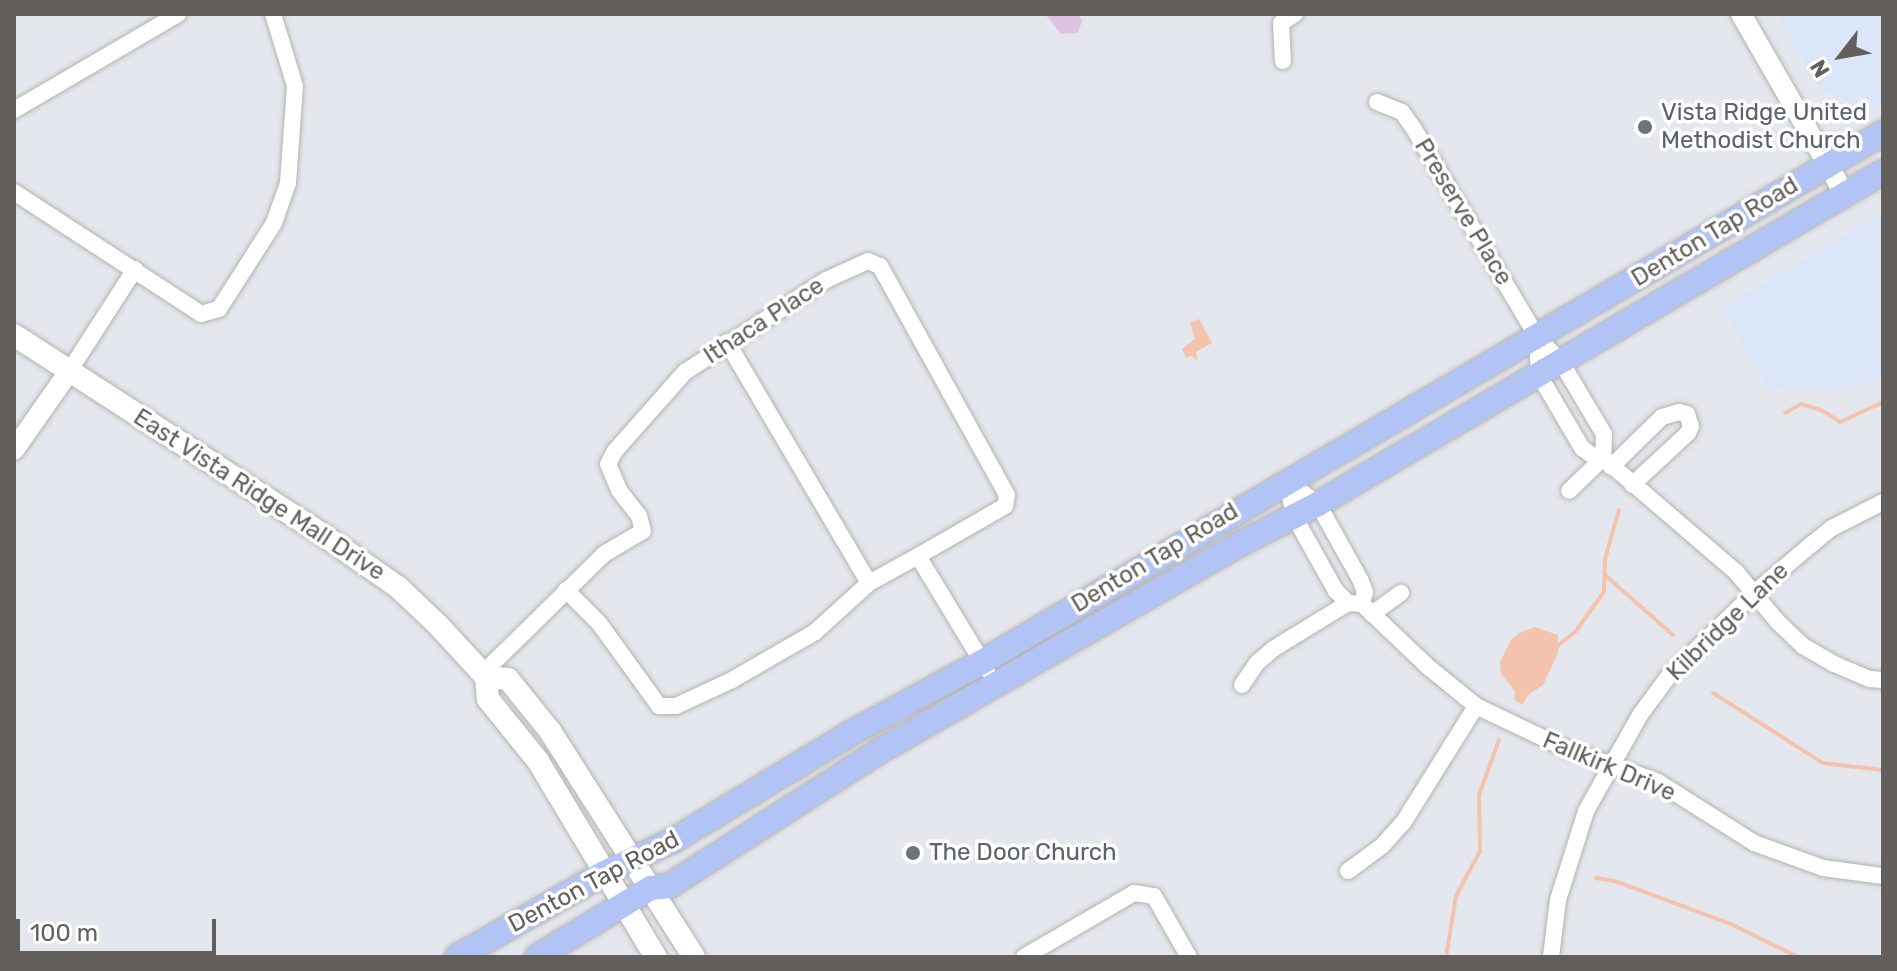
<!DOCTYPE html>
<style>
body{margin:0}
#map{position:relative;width:1897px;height:971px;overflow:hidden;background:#e4e7ed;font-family:Rubik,sans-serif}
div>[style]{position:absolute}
.commercial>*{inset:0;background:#dce6f9}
.green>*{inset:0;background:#dec4e1}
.water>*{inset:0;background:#f4c3ad}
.stream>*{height:4px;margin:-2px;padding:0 2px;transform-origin:2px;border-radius:2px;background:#f4c3ad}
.roads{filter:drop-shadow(0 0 2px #b5b2af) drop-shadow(0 0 2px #b5b2af)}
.minor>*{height:16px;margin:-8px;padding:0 8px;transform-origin:8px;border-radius:8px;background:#fff}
.tertiary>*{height:20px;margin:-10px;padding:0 10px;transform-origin:10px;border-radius:10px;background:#fff}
.secondary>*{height:22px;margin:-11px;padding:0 11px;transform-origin:11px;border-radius:11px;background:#fff}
.primary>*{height:24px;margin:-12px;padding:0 12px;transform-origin:12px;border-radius:12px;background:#b1c4f5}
.dots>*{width:22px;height:22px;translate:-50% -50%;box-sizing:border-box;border:4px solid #fff;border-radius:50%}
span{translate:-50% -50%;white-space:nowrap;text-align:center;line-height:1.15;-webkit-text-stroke:7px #fff;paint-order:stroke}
.worship-label{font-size:24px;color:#5b616d}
.left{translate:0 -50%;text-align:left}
.street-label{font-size:24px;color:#635f5c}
.frame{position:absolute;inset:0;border:16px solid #635f5c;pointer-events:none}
.north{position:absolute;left:1801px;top:16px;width:80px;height:80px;-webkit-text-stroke:6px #fff;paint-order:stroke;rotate:239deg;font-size:22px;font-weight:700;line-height:32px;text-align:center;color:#635f5c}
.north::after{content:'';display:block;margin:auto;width:28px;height:36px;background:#635f5c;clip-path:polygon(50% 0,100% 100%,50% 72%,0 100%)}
.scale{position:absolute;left:16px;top:919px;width:200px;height:36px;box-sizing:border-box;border:4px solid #635f5c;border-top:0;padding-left:10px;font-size:24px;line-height:28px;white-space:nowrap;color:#635f5c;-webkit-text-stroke:6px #fff;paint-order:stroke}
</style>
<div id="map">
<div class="commercial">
<i style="clip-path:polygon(1776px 14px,1883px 14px,1883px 105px,1862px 106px,1822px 91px)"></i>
<i style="clip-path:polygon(1883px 213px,1883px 376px,1832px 391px,1784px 386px,1771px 393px,1722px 308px)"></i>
</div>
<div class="green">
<i style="clip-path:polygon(1045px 14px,1079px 14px,1082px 21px,1078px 33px,1061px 34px)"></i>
</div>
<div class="water">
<i style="clip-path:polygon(1199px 319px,1212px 343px,1196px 352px,1198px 361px,1191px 356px,1186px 358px,1182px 349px,1195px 339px,1190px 322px)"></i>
<i style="clip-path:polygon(1535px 627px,1558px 635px,1558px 653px,1543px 685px,1528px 695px,1523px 705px,1514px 700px,1515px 691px,1501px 674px,1500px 662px,1511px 640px,1519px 633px)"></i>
</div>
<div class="stream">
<i style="left:1785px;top:413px;width:18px;rotate:-29deg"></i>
<i style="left:1801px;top:404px;width:21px;rotate:17deg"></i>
<i style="left:1821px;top:410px;width:22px;rotate:32deg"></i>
<i style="left:1840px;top:422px;width:47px;rotate:-24.9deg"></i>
<i style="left:1606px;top:576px;width:89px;rotate:41.4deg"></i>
<i style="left:1555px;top:648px;width:27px;rotate:-39deg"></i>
<i style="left:1576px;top:631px;width:48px;rotate:-54.3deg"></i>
<i style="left:1604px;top:592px;width:33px;rotate:-88deg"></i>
<i style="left:1605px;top:559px;width:51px;rotate:-74.1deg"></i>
<i style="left:1713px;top:693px;width:130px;rotate:32.5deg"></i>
<i style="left:1823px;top:763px;width:60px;rotate:6.7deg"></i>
<i style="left:1596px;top:878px;width:19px;rotate:9deg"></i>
<i style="left:1615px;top:881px;width:126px;rotate:20.4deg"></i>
<i style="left:1733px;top:925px;width:72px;rotate:26.2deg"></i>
<i style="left:1446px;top:957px;width:62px;rotate:-80.7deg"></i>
<i style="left:1456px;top:896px;width:51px;rotate:-61.9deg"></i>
<i style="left:1480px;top:851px;width:56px;rotate:-91deg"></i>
<i style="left:1479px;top:795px;width:59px;rotate:-70deg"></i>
</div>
<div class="roads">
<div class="minor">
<i style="left:1283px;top:61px;width:38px;rotate:-93deg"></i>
<i style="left:1281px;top:23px;width:17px;rotate:-33deg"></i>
<i style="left:1377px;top:102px;width:27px;rotate:22deg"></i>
<i style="left:1402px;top:112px;width:21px;rotate:55deg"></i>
<i style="left:1414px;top:129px;width:242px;rotate:59.4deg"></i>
<i style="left:1537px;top:337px;width:35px;rotate:46deg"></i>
<i style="left:1561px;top:362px;width:84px;rotate:59.2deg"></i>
<i style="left:1604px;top:434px;width:24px;rotate:92deg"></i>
<i style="left:1603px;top:458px;width:47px;rotate:135.9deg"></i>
<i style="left:14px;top:110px;width:190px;rotate:-30.3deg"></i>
<i style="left:14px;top:192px;width:223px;rotate:33.1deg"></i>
<i style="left:201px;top:314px;width:19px;rotate:-16deg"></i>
<i style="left:219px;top:309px;width:102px;rotate:-57.4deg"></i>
<i style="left:274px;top:223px;width:42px;rotate:-70.7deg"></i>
<i style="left:288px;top:183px;width:97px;rotate:-85.9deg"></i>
<i style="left:295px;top:86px;width:75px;rotate:-107deg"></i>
<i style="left:1537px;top:337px;width:38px;rotate:87deg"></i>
<i style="left:1539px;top:375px;width:85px;rotate:59.5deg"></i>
<i style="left:1582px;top:448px;width:14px;rotate:36deg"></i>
<i style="left:1593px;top:456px;width:10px;rotate:11deg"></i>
<i style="left:1603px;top:458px;width:175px;rotate:40.6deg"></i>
<i style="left:1736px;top:572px;width:65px;rotate:50deg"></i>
<i style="left:1778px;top:622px;width:35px;rotate:44deg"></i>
<i style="left:1803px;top:646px;width:36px;rotate:30deg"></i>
<i style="left:1834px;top:664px;width:39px;rotate:23deg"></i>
<i style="left:1870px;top:679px;width:13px;rotate:4deg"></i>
<i style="left:727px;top:342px;width:280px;rotate:59.5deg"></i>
<i style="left:70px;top:370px;width:120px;rotate:-57.2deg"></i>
<i style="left:1611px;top:467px;width:71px;rotate:-44.4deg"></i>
<i style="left:1662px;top:417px;width:18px;rotate:-16deg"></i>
<i style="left:1679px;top:412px;width:8px;rotate:14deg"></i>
<i style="left:1687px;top:414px;width:13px;rotate:72deg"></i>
<i style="left:1691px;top:426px;width:8px;rotate:113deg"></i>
<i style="left:1688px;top:433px;width:76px;rotate:137.1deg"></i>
<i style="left:1287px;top:481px;width:36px;rotate:79deg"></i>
<i style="left:1294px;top:516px;width:86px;rotate:60.8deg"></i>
<i style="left:1336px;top:591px;width:17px;rotate:45deg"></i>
<i style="left:1348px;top:603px;width:14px;rotate:4deg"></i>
<i style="left:1362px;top:604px;width:90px;rotate:43.6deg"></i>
<i style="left:1427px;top:666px;width:63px;rotate:39.2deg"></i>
<i style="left:1476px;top:706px;width:95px;rotate:25.5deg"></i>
<i style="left:1562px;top:747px;width:102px;rotate:20deg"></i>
<i style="left:1658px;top:782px;width:114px;rotate:32.4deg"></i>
<i style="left:1754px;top:843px;width:73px;rotate:19.9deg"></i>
<i style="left:1823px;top:868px;width:61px;rotate:7.6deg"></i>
<i style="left:1287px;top:481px;width:39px;rotate:37deg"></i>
<i style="left:1318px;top:504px;width:86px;rotate:60.8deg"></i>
<i style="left:1360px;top:579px;width:14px;rotate:69deg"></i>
<i style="left:1365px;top:592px;width:12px;rotate:104deg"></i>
<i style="left:566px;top:590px;width:47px;rotate:45deg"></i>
<i style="left:599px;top:623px;width:102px;rotate:54.1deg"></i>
<i style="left:659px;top:706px;width:17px"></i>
<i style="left:676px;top:706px;width:62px;rotate:-24.9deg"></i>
<i style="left:732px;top:680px;width:96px;rotate:-30deg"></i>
<i style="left:815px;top:632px;width:73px;rotate:-42.2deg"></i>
<i style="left:869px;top:583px;width:56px;rotate:-28.9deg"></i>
<i style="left:918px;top:556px;width:133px;rotate:58.8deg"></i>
<i style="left:1372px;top:614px;width:36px;rotate:-36deg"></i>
<i style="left:483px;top:673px;width:170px;rotate:-44.5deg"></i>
<i style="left:604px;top:554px;width:45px;rotate:-30.5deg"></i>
<i style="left:643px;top:531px;width:16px;rotate:-105deg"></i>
<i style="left:639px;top:516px;width:33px;rotate:-128deg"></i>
<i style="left:619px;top:490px;width:28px;rotate:-113deg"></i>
<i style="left:608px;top:464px;width:15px;rotate:-62deg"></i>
<i style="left:615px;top:451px;width:106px;rotate:-48.5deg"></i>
<i style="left:685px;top:372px;width:168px;rotate:-33.1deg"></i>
<i style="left:826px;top:280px;width:46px;rotate:-24.3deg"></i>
<i style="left:868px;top:261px;width:13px;rotate:23deg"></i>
<i style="left:880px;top:266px;width:262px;rotate:61deg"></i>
<i style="left:1007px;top:495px;width:11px;rotate:100deg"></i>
<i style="left:1005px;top:506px;width:100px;rotate:150.1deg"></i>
<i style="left:1242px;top:685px;width:27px;rotate:-56deg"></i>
<i style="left:1257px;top:663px;width:21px;rotate:-41deg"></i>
<i style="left:1273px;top:649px;width:88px;rotate:-31.5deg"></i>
<i style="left:1348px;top:871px;width:42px;rotate:-36.3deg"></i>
<i style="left:1382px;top:846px;width:31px;rotate:-48deg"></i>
<i style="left:1403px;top:823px;width:138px;rotate:-58deg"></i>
<i style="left:1024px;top:957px;width:127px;rotate:-30.2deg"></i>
<i style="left:1134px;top:893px;width:20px;rotate:9deg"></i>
<i style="left:1154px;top:896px;width:70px;rotate:60.2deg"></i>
<i style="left:1551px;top:957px;width:57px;rotate:-83deg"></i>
<i style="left:1558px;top:900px;width:93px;rotate:-72.5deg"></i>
<i style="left:1586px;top:811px;width:110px;rotate:-60.6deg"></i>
<i style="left:1640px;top:715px;width:47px;rotate:-53.6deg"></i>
<i style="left:1668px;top:677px;width:120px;rotate:-44.3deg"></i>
<i style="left:1754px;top:593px;width:76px;rotate:-40.2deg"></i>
<i style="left:1812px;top:544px;width:26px;rotate:-39deg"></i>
<i style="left:1832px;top:528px;width:57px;rotate:-27deg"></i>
</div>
<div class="tertiary">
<i style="left:1741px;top:14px;width:209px;rotate:60.1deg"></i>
<i style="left:14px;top:450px;width:98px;rotate:-55deg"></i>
</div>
<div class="secondary">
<i style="left:14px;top:335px;width:372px;rotate:32.9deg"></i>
<i style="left:326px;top:537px;width:88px;rotate:34.8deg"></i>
<i style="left:398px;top:587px;width:55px;rotate:43.5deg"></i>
<i style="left:438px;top:625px;width:71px;rotate:47.3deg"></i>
<i style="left:486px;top:677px;width:22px;rotate:85deg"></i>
<i style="left:488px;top:699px;width:80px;rotate:51.1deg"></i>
<i style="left:538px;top:761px;width:229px;rotate:59deg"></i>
<i style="left:486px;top:677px;width:22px;rotate:5deg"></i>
<i style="left:508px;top:679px;width:67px;rotate:51.1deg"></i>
<i style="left:550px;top:731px;width:268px;rotate:57.5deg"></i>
</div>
<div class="primary">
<i style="left:457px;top:957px;width:169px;rotate:-29.7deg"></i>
<i style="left:604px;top:873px;width:77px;rotate:-25.2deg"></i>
<i style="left:674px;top:840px;width:209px;rotate:-31.1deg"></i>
<i style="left:853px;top:732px;width:147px;rotate:-28.5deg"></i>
<i style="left:982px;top:662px;width:1045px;rotate:-30.42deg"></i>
<i style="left:537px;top:957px;width:133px;rotate:-31.2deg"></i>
<i style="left:651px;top:888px;width:18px;rotate:-6deg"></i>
<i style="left:669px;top:886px;width:248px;rotate:-32.7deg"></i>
<i style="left:878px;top:752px;width:415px;rotate:-29.9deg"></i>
<i style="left:1238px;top:545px;width:90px;rotate:-27.1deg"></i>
<i style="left:1318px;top:504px;width:655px;rotate:-30.44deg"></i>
</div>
</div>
<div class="dots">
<i style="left:1645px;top:127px;background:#6b7280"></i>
<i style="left:913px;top:853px;background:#6b7280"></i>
</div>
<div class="worship-label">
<span class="left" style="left:1661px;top:127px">Vista Ridge United<br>Methodist Church</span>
<span class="left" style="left:929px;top:853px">The Door Church</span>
</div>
<div class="street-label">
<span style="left:1463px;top:212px;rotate:59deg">Preserve Place</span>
<span style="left:1715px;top:232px;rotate:-31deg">Denton Tap Road</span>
<span style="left:764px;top:321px;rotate:-33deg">Ithaca Place</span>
<span style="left:259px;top:495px;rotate:33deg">East Vista Ridge Mall Drive</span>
<span style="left:1155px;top:558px;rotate:-31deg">Denton Tap Road</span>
<span style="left:1728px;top:622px;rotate:-44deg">Kilbridge Lane</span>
<span style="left:1609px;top:767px;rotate:23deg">Fallkirk Drive</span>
<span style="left:594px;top:882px;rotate:-28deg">Denton Tap Road</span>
</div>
<div class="frame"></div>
<div class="north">N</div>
<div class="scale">100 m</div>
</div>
